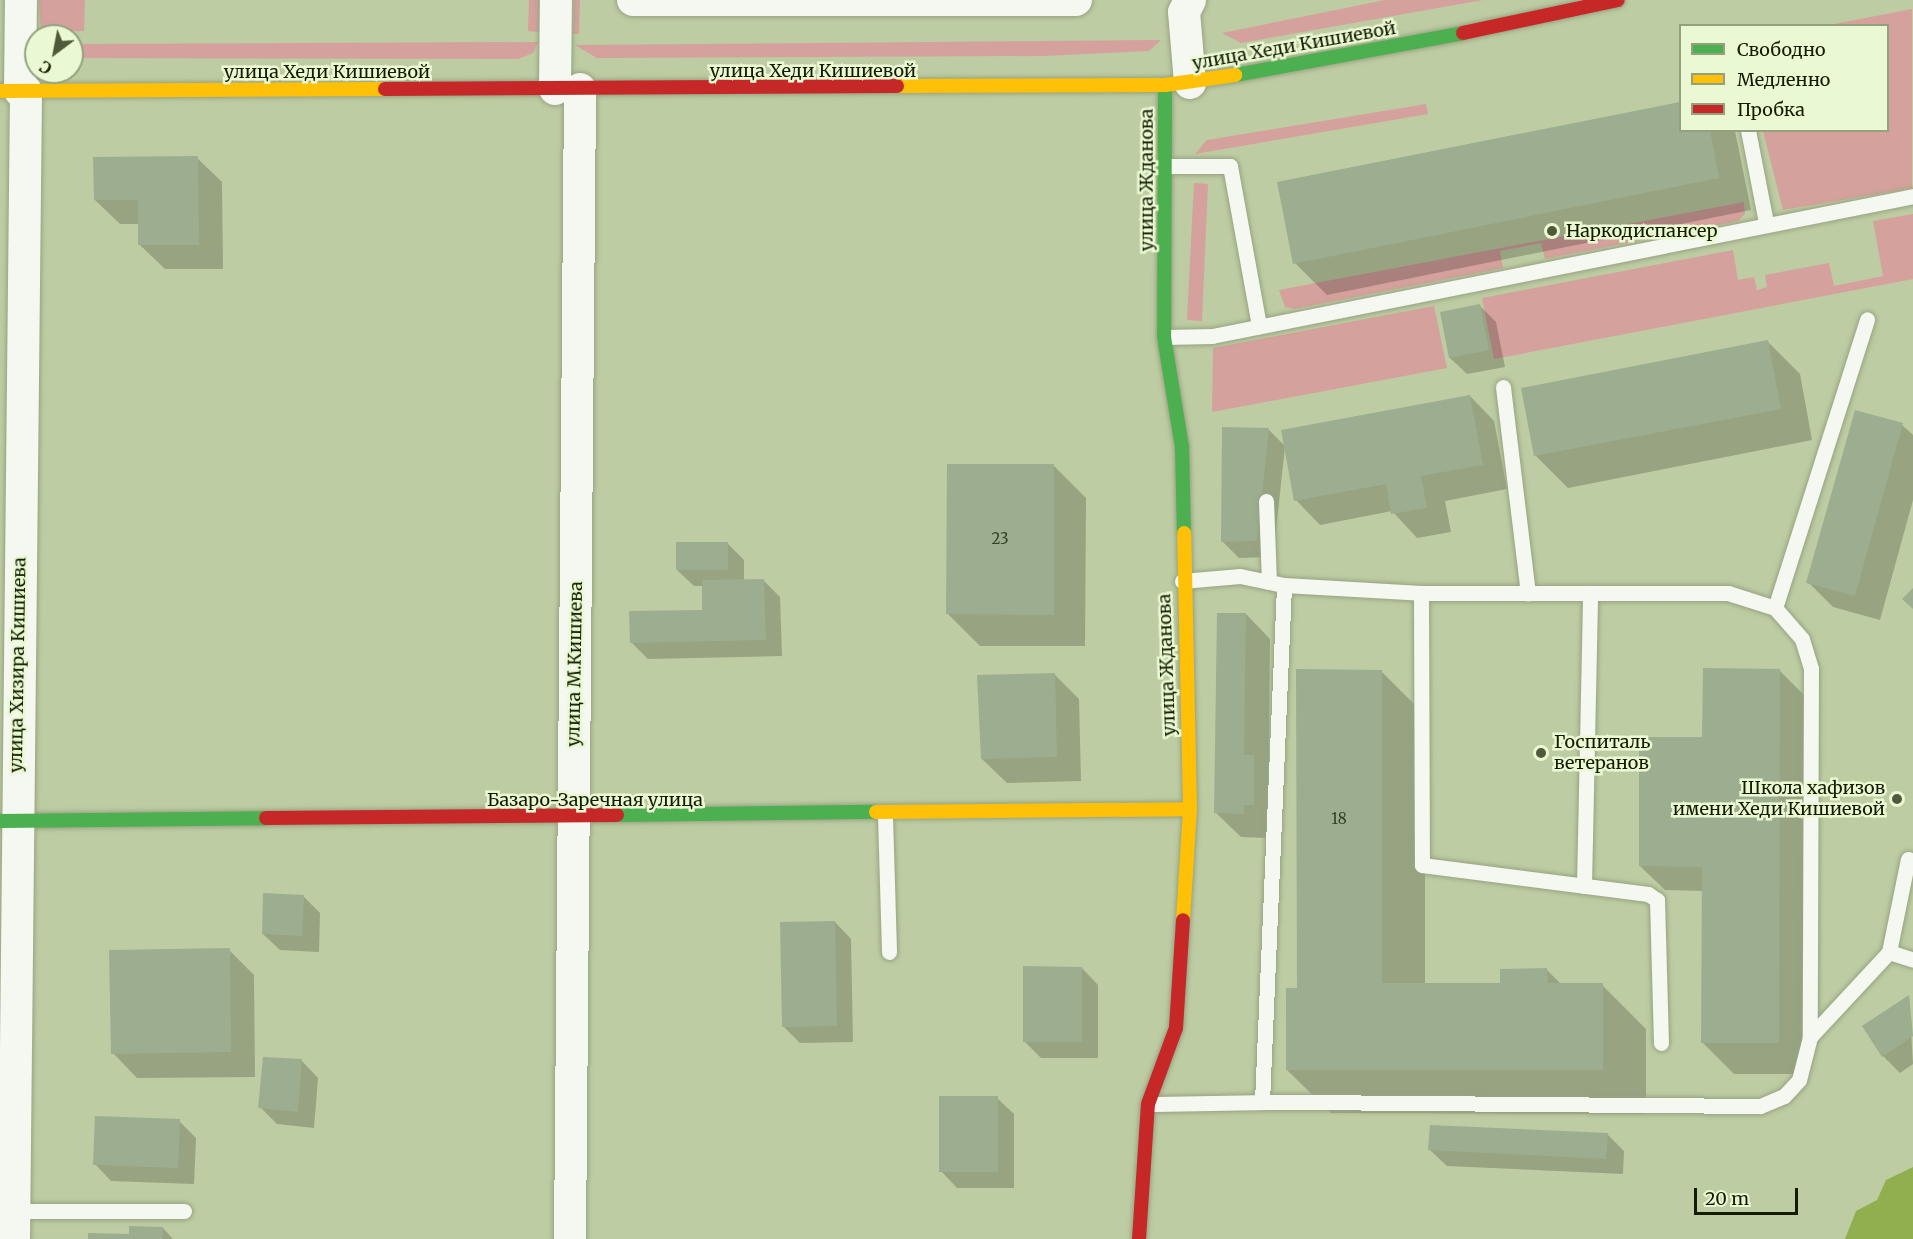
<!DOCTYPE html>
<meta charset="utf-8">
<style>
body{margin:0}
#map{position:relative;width:1913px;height:1239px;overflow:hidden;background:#bdcca2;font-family:Merriweather,serif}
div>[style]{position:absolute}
.green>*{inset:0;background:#d5a19c}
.water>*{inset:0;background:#92af4f}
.shadow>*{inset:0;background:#0003}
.building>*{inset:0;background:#9dae90}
.roads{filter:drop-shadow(0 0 2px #97a382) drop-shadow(0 0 2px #97a382)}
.lane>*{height:15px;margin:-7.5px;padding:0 7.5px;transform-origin:7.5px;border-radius:7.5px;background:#f5f7f1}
.street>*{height:32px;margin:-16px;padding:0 16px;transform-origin:16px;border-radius:16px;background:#f5f7f1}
.fast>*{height:14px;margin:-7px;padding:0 7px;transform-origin:7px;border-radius:7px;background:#4caf50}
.slow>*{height:14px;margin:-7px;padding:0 7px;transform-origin:7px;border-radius:7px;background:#ffc107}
.jam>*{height:14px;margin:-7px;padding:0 7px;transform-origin:7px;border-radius:7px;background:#c62828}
.dots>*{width:16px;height:16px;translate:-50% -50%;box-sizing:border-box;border:3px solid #eaf9d3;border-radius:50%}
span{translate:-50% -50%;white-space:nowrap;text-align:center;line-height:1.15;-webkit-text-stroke:5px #eaf9d3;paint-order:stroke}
.number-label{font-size:15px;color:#364024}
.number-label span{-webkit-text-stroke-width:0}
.street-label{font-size:18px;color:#131c00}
.poi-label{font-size:18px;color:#131c00}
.left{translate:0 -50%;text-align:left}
.right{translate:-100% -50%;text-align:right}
.legend{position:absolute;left:1679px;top:24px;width:210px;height:108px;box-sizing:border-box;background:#eaf9d3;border:2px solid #94a17f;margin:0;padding:8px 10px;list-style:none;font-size:18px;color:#131c00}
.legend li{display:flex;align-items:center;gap:12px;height:30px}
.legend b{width:30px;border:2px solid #94a17f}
.north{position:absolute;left:24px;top:24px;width:60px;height:60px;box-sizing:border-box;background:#eaf9d3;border:2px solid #94a17f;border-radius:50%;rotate:212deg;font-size:16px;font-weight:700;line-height:24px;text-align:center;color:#131c00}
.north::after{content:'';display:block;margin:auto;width:21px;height:27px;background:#4e5a39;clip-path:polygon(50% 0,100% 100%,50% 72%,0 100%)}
.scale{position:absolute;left:1694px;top:1188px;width:104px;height:27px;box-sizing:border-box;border:3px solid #131c00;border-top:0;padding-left:8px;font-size:18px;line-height:21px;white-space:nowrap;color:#131c00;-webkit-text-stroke:4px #eaf9d3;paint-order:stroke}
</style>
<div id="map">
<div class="green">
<i style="clip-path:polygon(39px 0,85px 0,84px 31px,41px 32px)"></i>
<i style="clip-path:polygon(529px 0,539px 0,539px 32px,528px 31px)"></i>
<i style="clip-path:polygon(574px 0,580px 0,579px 34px,573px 34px)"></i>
<i style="clip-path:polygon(1385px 0,1483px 0,1241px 43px,1222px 33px)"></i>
<i style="clip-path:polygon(1912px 9px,1912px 188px,1783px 210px,1763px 131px,1888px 130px,1888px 26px,1829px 25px)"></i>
<i style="clip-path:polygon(1161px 40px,1149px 51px,1044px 56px,597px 58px,575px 45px)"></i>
<i style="clip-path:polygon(538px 42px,533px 53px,518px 59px,72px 58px,72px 44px)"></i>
<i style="clip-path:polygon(1426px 104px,1428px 114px,1195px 154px,1207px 140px)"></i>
<i style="clip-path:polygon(1194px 183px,1208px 184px,1202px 321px,1187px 320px)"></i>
<i style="clip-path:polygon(1744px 202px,1745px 214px,1738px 221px,1545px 259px,1541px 243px,1500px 251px,1503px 268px,1294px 309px,1285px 307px,1279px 290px)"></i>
<i style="clip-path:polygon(1913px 214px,1913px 279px,1494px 359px,1482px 298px,1733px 250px,1738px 280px,1754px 277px,1757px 290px,1767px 287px,1765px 275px,1829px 263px,1834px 286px,1883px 276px,1873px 221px)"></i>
<i style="clip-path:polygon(1434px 306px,1447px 368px,1212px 412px,1213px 348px)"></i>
</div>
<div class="water">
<i style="clip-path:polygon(1913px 1167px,1913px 1239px,1845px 1239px,1856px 1211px,1877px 1200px,1886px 1180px)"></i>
</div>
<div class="shadow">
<i style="clip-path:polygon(1680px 104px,1680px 130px,1735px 131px,1751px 210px,1327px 295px,1295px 263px,1279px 184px)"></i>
<i style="clip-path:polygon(197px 158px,222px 182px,223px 269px,165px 269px,140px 245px,140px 224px,120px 224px,95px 200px)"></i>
<i style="clip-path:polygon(1480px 306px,1496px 322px,1505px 367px,1467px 374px,1450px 358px)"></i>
<i style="clip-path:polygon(1768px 342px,1800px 374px,1812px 440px,1568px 488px,1536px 456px,1523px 389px)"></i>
<i style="clip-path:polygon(1470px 396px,1494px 421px,1507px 489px,1445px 501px,1451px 532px,1417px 538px,1392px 511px,1320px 525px,1296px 500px,1285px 447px,1273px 557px,1239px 558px,1222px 541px,1268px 429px,1285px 446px)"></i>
<i style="clip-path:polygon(1902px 425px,1913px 435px,1913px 500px,1880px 620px,1833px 607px,1808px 582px)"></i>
<i style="clip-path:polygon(1054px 466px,1086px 498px,1085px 646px,980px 646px,948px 614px)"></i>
<i style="clip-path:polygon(727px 543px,744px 560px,744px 580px,763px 580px,780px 597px,782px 656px,648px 659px,631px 642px,704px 611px,704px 586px,694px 586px,677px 570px)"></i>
<i style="clip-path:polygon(1246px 614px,1270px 639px,1268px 838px,1241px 837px,1216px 813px)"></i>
<i style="clip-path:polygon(1381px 671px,1425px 715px,1425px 984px,1501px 984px,1547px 970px,1562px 985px,1602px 985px,1646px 1029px,1646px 1114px,1331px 1113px,1287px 1070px)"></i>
<i style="clip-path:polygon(1780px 671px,1812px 703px,1810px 1074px,1734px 1074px,1702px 1042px,1703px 891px,1665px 890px,1640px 866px,1702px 739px)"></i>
<i style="clip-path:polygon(1054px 674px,1079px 699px,1081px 781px,1007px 783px,982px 759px)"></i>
<i style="clip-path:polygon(304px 897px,320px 913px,319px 952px,280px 950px,263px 934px)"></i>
<i style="clip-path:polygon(835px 922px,851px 939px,853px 1042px,800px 1043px,783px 1026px)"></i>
<i style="clip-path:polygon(229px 950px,254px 975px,255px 1077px,137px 1078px,113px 1053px)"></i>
<i style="clip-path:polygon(1082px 968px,1098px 985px,1098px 1058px,1041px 1058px,1025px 1042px)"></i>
<i style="clip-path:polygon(1909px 997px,1913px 1064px,1900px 1073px,1883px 1056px)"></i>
<i style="clip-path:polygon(302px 1061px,318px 1078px,314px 1128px,277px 1124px,260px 1107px)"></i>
<i style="clip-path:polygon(997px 1098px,1014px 1114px,1014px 1188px,957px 1188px,941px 1171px)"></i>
<i style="clip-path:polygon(179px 1121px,196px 1138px,194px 1184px,111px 1181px,95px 1164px)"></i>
<i style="clip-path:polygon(1607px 1134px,1624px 1151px,1623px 1174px,1447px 1166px,1430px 1150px)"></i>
<i style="clip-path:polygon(163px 1228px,173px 1239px,90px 1239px,131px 1236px)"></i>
</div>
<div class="building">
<i style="clip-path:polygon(1680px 102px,1680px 130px,1710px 130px,1719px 178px,1293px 264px,1277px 182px)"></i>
<i style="clip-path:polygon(198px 156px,199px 245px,138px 245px,138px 200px,94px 200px,93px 157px)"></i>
<i style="clip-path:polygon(1480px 304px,1489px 350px,1449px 358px,1440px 312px)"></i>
<i style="clip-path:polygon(1768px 340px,1781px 409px,1534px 456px,1521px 388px)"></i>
<i style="clip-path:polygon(1470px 395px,1483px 465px,1421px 476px,1427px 508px,1391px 514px,1386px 484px,1294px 501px,1281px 430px)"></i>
<i style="clip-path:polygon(1855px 410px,1903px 423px,1855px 596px,1806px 583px)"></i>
<i style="clip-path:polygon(1222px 427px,1269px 428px,1257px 541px,1221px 542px)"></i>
<i style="clip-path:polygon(947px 464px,1054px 464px,1054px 615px,946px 614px)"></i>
<i style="clip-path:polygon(676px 542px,728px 542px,728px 570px,676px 570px)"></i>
<i style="clip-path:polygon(764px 579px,766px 640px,630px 643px,629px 611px,702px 610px,702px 580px)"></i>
<i style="clip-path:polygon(1913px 588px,1913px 609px,1902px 599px)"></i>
<i style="clip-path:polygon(1217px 613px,1246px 613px,1244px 755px,1254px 755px,1254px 805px,1244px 805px,1244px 814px,1214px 813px)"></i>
<i style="clip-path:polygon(1703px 668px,1780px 669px,1779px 1043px,1701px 1043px,1702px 867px,1639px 866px,1639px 737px,1702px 737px)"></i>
<i style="clip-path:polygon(1296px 669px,1382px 670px,1382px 983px,1500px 983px,1500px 969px,1547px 968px,1548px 983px,1603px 983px,1603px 1070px,1286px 1070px,1286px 988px,1297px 988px)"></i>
<i style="clip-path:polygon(1055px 673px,1057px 757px,981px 759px,977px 675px)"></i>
<i style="clip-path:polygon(263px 893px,304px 895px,302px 936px,262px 934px)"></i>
<i style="clip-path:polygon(835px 921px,837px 1026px,782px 1027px,780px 922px)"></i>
<i style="clip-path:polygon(230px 948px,231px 1052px,111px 1054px,109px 950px)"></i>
<i style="clip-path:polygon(1023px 966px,1082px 967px,1082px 1042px,1023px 1042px)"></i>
<i style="clip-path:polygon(1909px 995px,1913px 1036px,1882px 1057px,1862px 1026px)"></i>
<i style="clip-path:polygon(263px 1057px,302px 1059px,298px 1112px,258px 1108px)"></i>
<i style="clip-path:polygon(939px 1096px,998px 1096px,998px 1172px,939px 1172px)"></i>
<i style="clip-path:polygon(95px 1116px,180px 1119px,178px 1168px,93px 1165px)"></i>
<i style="clip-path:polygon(1430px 1125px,1608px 1133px,1606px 1159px,1428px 1150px)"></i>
<i style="clip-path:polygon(129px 1226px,163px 1227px,163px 1239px,88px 1239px,88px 1233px,129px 1234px)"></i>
</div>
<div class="roads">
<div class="lane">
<i style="left:1748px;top:130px;width:95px;rotate:79deg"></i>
<i style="left:1167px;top:166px;width:63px"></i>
<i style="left:1230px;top:166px;width:163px;rotate:79.7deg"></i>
<i style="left:1164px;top:337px;width:48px;rotate:-1.2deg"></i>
<i style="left:1212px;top:336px;width:715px;rotate:-11.29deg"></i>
<i style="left:1503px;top:387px;width:208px;rotate:83.1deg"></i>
<i style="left:1266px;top:501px;width:81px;rotate:87.9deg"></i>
<i style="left:1182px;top:581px;width:58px;rotate:-4.9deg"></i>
<i style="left:1240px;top:576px;width:45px;rotate:11.6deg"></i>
<i style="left:1284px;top:585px;width:137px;rotate:3.3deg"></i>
<i style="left:1421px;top:593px;width:307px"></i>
<i style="left:1728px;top:593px;width:49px;rotate:17.7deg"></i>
<i style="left:1775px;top:608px;width:41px;rotate:48.9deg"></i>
<i style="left:1802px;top:639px;width:31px;rotate:73deg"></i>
<i style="left:1811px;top:669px;width:368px;rotate:90.2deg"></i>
<i style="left:1810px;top:1037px;width:44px;rotate:104.3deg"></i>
<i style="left:1799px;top:1080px;width:22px;rotate:133deg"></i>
<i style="left:1784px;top:1096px;width:26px;rotate:157deg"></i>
<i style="left:1760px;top:1106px;width:498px;rotate:-179.5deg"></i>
<i style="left:1262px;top:1102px;width:517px;rotate:-87.56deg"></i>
<i style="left:1421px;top:593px;width:272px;rotate:89.8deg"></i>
<i style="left:1422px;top:865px;width:228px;rotate:7.3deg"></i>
<i style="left:1648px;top:894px;width:11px;rotate:34deg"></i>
<i style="left:1657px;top:900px;width:143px;rotate:88.4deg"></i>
<i style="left:1775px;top:608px;width:303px;rotate:-72.3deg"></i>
<i style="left:885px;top:816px;width:136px;rotate:88.3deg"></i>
<i style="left:1584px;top:886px;width:292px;rotate:-88.8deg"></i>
<i style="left:1889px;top:952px;width:25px;rotate:18deg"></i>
<i style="left:1810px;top:1037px;width:116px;rotate:-47.1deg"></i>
<i style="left:1889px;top:952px;width:95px;rotate:-78.5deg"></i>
<i style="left:1148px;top:1104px;width:114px;rotate:-1deg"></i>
<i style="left:14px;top:1211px;width:170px"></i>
</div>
<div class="street">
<i style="left:633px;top:0;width:443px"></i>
<i style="left:1190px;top:83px;width:71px;rotate:-94.8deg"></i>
<i style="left:1184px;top:12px;width:13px;rotate:-63deg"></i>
<i style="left:555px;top:89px;width:89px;rotate:-89.4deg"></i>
<i style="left:20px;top:91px;width:91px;rotate:-89.4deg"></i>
<i style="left:14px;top:1239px;width:1148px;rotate:-89.4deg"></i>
<i style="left:570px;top:1239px;width:1150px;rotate:-89.5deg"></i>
</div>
<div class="fast">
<i style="left:1235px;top:75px;width:232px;rotate:-10.4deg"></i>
<i style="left:1165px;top:85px;width:252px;rotate:90.2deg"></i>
<i style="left:1164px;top:337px;width:111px;rotate:80.7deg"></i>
<i style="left:1182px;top:447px;width:86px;rotate:88.7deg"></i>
<i style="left:617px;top:815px;width:259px;rotate:-0.7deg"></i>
<i style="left:0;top:821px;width:266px;rotate:-0.6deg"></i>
</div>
<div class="slow">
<i style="left:897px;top:86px;width:268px;rotate:-0.2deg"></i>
<i style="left:1165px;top:85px;width:71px;rotate:-8.1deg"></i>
<i style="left:0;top:91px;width:385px;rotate:-0.3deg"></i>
<i style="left:876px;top:812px;width:314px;rotate:-0.5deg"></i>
<i style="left:1183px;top:920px;width:111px;rotate:-86.4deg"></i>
<i style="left:1190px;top:809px;width:276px;rotate:-91.2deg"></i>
</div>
<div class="jam">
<i style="left:1463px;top:33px;width:158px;rotate:-12deg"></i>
<i style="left:385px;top:89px;width:512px;rotate:-0.34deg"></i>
<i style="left:266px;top:818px;width:351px;rotate:-0.5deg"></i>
<i style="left:1139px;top:1239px;width:135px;rotate:-86.2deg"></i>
<i style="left:1148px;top:1104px;width:81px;rotate:-69.8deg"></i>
<i style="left:1176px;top:1028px;width:108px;rotate:-86.3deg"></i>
</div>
</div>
<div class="dots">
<i style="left:1552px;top:231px;background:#4e5a39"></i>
<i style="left:1541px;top:753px;background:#4e5a39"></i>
<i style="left:1897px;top:799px;background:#4e5a39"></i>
</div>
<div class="number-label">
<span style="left:1000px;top:539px">23</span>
<span style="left:1339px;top:819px">18</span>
</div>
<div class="street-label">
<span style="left:1294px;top:46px;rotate:-10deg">улица Хеди Кишиевой</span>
<span style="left:813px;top:71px">улица Хеди Кишиевой</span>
<span style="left:327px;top:72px">улица Хеди Кишиевой</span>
<span style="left:1147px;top:180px;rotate:-90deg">улица Жданова</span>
<span style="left:575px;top:664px;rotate:-89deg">улица М.Кишиева</span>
<span style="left:18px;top:665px;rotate:-89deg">улица Хизира Кишиева</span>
<span style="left:1167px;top:665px;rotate:-92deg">улица Жданова</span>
<span style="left:595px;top:800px">Базаро-Заречная улица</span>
</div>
<div class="poi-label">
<span class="left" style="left:1566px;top:231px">Наркодиспансер</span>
<span class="left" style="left:1554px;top:753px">Госпиталь<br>ветеранов</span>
<span class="right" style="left:1885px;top:799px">Школа хафизов<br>имени Хеди Кишиевой</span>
</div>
<ul class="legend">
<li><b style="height:8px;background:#4caf50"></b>Свободно</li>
<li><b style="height:8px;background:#ffc107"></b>Медленно</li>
<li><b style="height:8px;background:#c62828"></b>Пробка</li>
</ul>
<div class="north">С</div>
<div class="scale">20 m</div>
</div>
